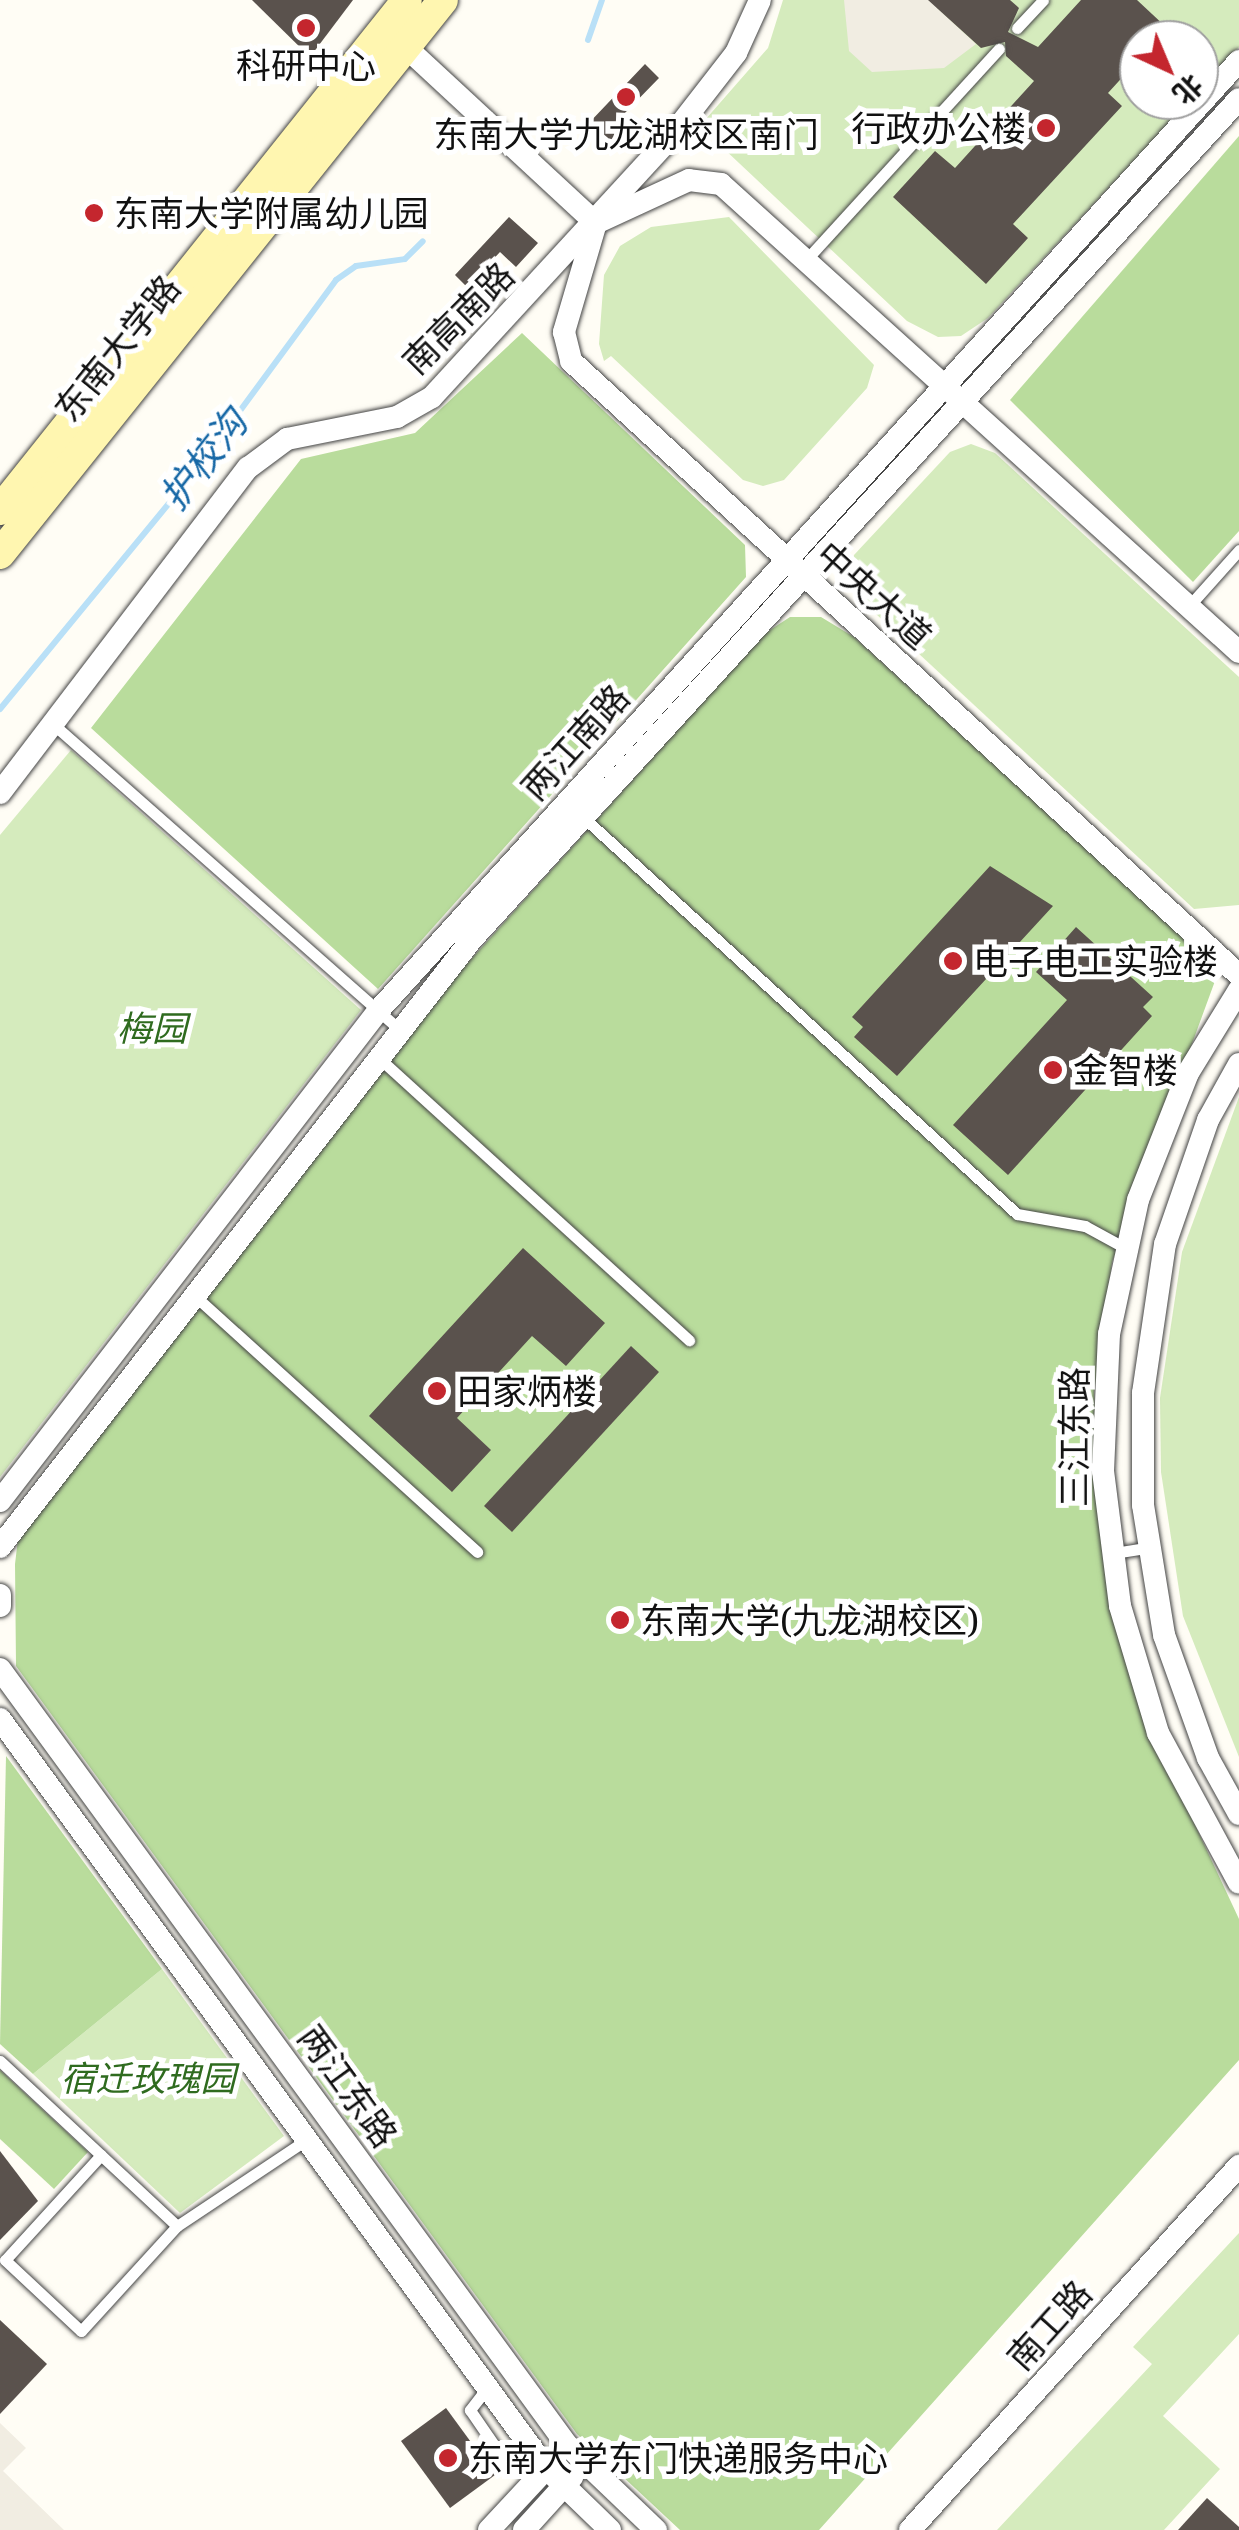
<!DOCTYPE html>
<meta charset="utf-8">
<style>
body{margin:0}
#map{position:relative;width:1239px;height:2530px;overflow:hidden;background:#fffdf5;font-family:"Noto Serif","Noto Sans SC",serif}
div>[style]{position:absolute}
.green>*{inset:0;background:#d5ebbd}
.forest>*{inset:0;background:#b9dc9c}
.plaza>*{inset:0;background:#f1ede2}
.stream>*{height:6px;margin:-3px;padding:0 3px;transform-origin:3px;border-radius:3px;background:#b9e0f7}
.building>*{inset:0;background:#5a524d}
.roads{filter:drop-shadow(0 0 2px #444) drop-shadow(0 0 2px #444)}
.service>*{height:11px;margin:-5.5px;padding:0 5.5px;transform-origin:5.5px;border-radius:5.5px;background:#fff}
.minor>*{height:22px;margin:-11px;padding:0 11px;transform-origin:11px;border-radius:11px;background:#fff}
.secondary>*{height:30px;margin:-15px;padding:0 15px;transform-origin:15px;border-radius:15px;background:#fff6b0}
.dots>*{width:28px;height:28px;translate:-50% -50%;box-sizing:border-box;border:5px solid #fff;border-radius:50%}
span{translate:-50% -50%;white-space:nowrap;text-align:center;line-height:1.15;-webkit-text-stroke:10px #fff;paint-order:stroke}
.poi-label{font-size:35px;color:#111}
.right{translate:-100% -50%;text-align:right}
.left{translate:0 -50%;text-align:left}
.street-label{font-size:35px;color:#111}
.park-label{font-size:35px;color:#2f6b1f;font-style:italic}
.water-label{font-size:38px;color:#1768a6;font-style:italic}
.north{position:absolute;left:1119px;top:20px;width:100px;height:100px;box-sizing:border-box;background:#fff;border:2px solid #a0a0a0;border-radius:50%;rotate:136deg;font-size:28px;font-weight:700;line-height:40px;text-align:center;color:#111}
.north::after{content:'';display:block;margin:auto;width:35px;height:45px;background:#c4262e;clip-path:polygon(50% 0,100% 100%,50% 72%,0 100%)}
</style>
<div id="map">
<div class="green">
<i style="clip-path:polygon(783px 0,1239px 0,1239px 47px,1199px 90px,1199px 40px,1139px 40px,1139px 100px,1190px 100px,988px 318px,961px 336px,938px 337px,907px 321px,706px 132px,705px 120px,768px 48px)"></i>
<i style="clip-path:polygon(729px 217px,874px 365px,867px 388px,784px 480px,763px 486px,743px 480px,611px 356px,604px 361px,599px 344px,604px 275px,620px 246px,651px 227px)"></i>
<i style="clip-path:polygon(971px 444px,995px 453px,1239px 677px,1239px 905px,1194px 909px,862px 601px,850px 580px,854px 555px,950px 452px)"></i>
<i style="clip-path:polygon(71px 750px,361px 1010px,0 1477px,0 835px)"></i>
<i style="clip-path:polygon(1239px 1097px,1239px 1757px,1183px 1616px,1161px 1472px,1160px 1398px,1182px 1252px)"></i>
<i style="clip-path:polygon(162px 1969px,284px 2136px,180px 2213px,33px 2074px)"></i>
<i style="clip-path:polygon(1239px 2233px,1239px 2334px,1163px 2416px,1220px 2469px,1164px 2530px,997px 2530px,1152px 2364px,1133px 2347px)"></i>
</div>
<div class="forest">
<i style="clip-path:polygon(1239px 136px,1239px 531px,1193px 582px,1010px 400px)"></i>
<i style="clip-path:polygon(522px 333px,745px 545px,746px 577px,378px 989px,91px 728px,301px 459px,415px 433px)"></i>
<i style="clip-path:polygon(790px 617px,821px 617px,854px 637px,1219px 970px,1112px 1262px,1094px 1392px,1098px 1468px,1160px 1750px,1239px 1919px,1239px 2060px,819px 2530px,680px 2530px,577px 2434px,16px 1666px,15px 1564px,18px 1539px,428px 1007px,764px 634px)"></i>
<i style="clip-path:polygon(6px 1756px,162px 1969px,33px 2074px,0 2044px)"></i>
<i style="clip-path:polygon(0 2070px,88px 2152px,54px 2189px,0 2139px)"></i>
</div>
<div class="plaza">
<i style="clip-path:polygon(844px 0,943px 0,937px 8px,976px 44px,944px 68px,872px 72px,849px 51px)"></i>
<i style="clip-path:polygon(0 2423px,26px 2448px,3px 2471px,64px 2530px,0 2530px)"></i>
</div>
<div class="stream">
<i style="left:588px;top:40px;width:42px;rotate:-70.7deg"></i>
<i style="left:0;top:709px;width:312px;rotate:-50.6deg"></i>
<i style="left:198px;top:468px;width:233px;rotate:-53.7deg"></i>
<i style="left:336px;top:280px;width:24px;rotate:-35deg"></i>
<i style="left:356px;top:266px;width:49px;rotate:-8.1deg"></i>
<i style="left:405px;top:259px;width:25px;rotate:-45deg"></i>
</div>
<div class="building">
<i style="clip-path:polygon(252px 0,353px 0,310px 57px)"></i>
<i style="clip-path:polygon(928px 0,1010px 0,1019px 8px,1008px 32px,1038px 47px,1081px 0,1137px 0,1167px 28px,1139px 40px,1139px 59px,1108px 93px,1122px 106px,1013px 224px,1028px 238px,986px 284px,893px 197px,935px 151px,955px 168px,1034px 81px,1006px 56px,1005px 42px,981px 48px)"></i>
<i style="clip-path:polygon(645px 64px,659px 78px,621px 117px,636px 131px,616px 152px,588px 124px)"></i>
<i style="clip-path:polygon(509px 217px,538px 243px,516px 267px,500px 252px,467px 287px,455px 275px)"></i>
<i style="clip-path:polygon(990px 866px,1053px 906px,897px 1076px,854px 1037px,863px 1027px,852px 1017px)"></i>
<i style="clip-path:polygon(1076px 927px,1153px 997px,1143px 1007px,1152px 1016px,1008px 1175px,953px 1125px,1067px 1000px,1036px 972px)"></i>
<i style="clip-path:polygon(523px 1248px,605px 1323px,566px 1366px,532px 1336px,457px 1418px,491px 1450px,452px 1492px,369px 1416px)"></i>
<i style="clip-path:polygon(631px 1346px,659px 1372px,512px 1532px,484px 1506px)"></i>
<i style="clip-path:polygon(0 2151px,38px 2201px,0 2240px)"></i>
<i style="clip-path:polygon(0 2320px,47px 2364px,0 2414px)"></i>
<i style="clip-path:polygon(446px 2408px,495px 2475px,450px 2508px,401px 2441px)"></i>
<i style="clip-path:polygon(1207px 2498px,1239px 2527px,1239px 2530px,1178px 2530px)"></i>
</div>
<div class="roads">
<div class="service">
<i style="left:1017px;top:28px;width:38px;rotate:-47deg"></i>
<i style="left:806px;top:260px;width:286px;rotate:-47.6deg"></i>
<i style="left:1189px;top:606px;width:75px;rotate:-48.2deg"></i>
<i style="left:53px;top:724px;width:463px;rotate:41.4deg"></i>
<i style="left:583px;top:817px;width:588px;rotate:42.45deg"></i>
<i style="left:1017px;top:1214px;width:69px;rotate:10deg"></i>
<i style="left:1085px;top:1226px;width:48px;rotate:28.7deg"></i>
<i style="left:380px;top:1059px;width:418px;rotate:42.3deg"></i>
<i style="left:195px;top:1296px;width:381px;rotate:42.2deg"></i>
<i style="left:1114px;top:1553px;width:36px;rotate:-9deg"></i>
<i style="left:0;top:2061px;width:242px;rotate:43deg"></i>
<i style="left:177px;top:2226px;width:155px;rotate:-33.7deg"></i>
<i style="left:101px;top:2155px;width:142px;rotate:132.4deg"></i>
<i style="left:5px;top:2260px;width:104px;rotate:43.1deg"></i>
<i style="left:81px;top:2331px;width:142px;rotate:-47.6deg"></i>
<i style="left:487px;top:2388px;width:28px;rotate:128deg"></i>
<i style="left:470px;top:2410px;width:62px;rotate:55.5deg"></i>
<i style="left:505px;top:2461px;width:38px;rotate:11deg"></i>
</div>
<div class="minor">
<i style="left:397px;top:39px;width:271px;rotate:42.8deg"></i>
<i style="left:1239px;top:652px;width:698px;rotate:-137.9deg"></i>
<i style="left:721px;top:184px;width:32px;rotate:-173deg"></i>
<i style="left:689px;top:180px;width:102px;rotate:155.2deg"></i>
<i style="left:596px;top:223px;width:114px;rotate:106.4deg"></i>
<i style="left:564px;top:332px;width:30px;rotate:76deg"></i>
<i style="left:571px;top:361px;width:907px;rotate:42.59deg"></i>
<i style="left:0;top:793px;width:409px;rotate:-52.7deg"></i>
<i style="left:248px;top:468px;width:49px;rotate:-36.6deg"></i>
<i style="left:287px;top:439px;width:112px;rotate:-11.3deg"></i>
<i style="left:397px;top:417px;width:40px;rotate:-29.7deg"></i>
<i style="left:432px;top:397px;width:352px;rotate:-47.4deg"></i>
<i style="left:670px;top:138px;width:108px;rotate:-52.2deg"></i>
<i style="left:736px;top:53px;width:58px;rotate:-65.6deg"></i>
<i style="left:1239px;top:990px;width:97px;rotate:121.6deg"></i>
<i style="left:1188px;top:1073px;width:136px;rotate:111.5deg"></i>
<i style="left:1138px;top:1200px;width:137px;rotate:102.2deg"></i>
<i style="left:1109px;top:1334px;width:137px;rotate:92.5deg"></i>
<i style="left:1103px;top:1471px;width:136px;rotate:82.8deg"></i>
<i style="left:1120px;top:1606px;width:133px;rotate:73.3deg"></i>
<i style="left:1158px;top:1733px;width:170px;rotate:61.6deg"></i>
<i style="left:1239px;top:1064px;width:64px;rotate:119deg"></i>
<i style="left:1208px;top:1120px;width:131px;rotate:109.1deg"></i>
<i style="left:1165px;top:1244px;width:151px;rotate:98.4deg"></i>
<i style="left:1143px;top:1393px;width:112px;rotate:90deg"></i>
<i style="left:1143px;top:1505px;width:132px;rotate:80.8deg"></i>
<i style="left:1164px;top:1635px;width:131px;rotate:70.3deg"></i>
<i style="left:1208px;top:1758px;width:64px;rotate:61deg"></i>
<i style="left:0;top:1501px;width:619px;rotate:-52.35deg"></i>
<i style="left:378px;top:1011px;width:1282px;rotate:-47.81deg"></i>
<i style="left:0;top:1547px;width:770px;rotate:-52.18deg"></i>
<i style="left:472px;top:939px;width:1137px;rotate:-47.6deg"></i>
<i style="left:0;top:1595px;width:11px;rotate:90deg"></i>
<i style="left:0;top:1669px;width:961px;rotate:53.85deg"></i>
<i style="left:567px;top:2445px;width:123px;rotate:43.7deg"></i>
<i style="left:0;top:1719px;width:927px;rotate:53.91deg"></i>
<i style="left:546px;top:2468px;width:89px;rotate:44.1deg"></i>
<i style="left:489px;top:2530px;width:97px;rotate:-47.1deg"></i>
<i style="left:524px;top:2530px;width:72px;rotate:-47.8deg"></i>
<i style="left:910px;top:2530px;width:491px;rotate:-47.9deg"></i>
</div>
<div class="secondary">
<i style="left:0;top:510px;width:652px;rotate:-51.41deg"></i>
<i style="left:0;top:554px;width:709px;rotate:-51.35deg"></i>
</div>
</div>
<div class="dots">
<i style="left:306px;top:28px;background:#c4262e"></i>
<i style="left:626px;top:97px;background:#c4262e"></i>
<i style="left:1046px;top:128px;background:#c4262e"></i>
<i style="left:94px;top:213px;background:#c4262e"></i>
<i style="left:953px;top:961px;background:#c4262e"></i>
<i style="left:1053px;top:1070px;background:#c4262e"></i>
<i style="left:437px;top:1391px;background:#c4262e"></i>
<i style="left:620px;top:1620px;background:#c4262e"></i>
<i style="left:448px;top:2458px;background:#c4262e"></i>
</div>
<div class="poi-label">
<span style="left:306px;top:65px">科研中心</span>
<span class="right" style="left:1026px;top:128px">行政办公楼</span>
<span style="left:626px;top:134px">东南大学九龙湖校区南门</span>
<span class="left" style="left:114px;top:213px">东南大学附属幼儿园</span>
<span class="left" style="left:973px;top:961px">电子电工实验楼</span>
<span class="left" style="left:1073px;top:1070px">金智楼</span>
<span class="left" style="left:457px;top:1391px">田家炳楼</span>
<span class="left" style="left:640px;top:1620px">东南大学(九龙湖校区)</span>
<span class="left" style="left:468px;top:2458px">东南大学东门快递服务中心</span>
</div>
<div class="street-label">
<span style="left:458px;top:318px;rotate:-45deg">南高南路</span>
<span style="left:117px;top:348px;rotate:-51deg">东南大学路</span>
<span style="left:874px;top:595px;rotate:42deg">中央大道</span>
<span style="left:575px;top:742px;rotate:-48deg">两江南路</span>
<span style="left:1074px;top:1437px;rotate:-90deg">三江东路</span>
<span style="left:348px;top:2086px;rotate:54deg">两江东路</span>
<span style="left:1049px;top:2325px;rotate:-48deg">南工路</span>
</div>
<div class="park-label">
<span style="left:152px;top:1028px">梅园</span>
<span style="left:148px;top:2078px">宿迁玫瑰园</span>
</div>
<div class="water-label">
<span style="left:203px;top:459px;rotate:-52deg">护校沟</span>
</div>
<div class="north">北</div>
</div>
